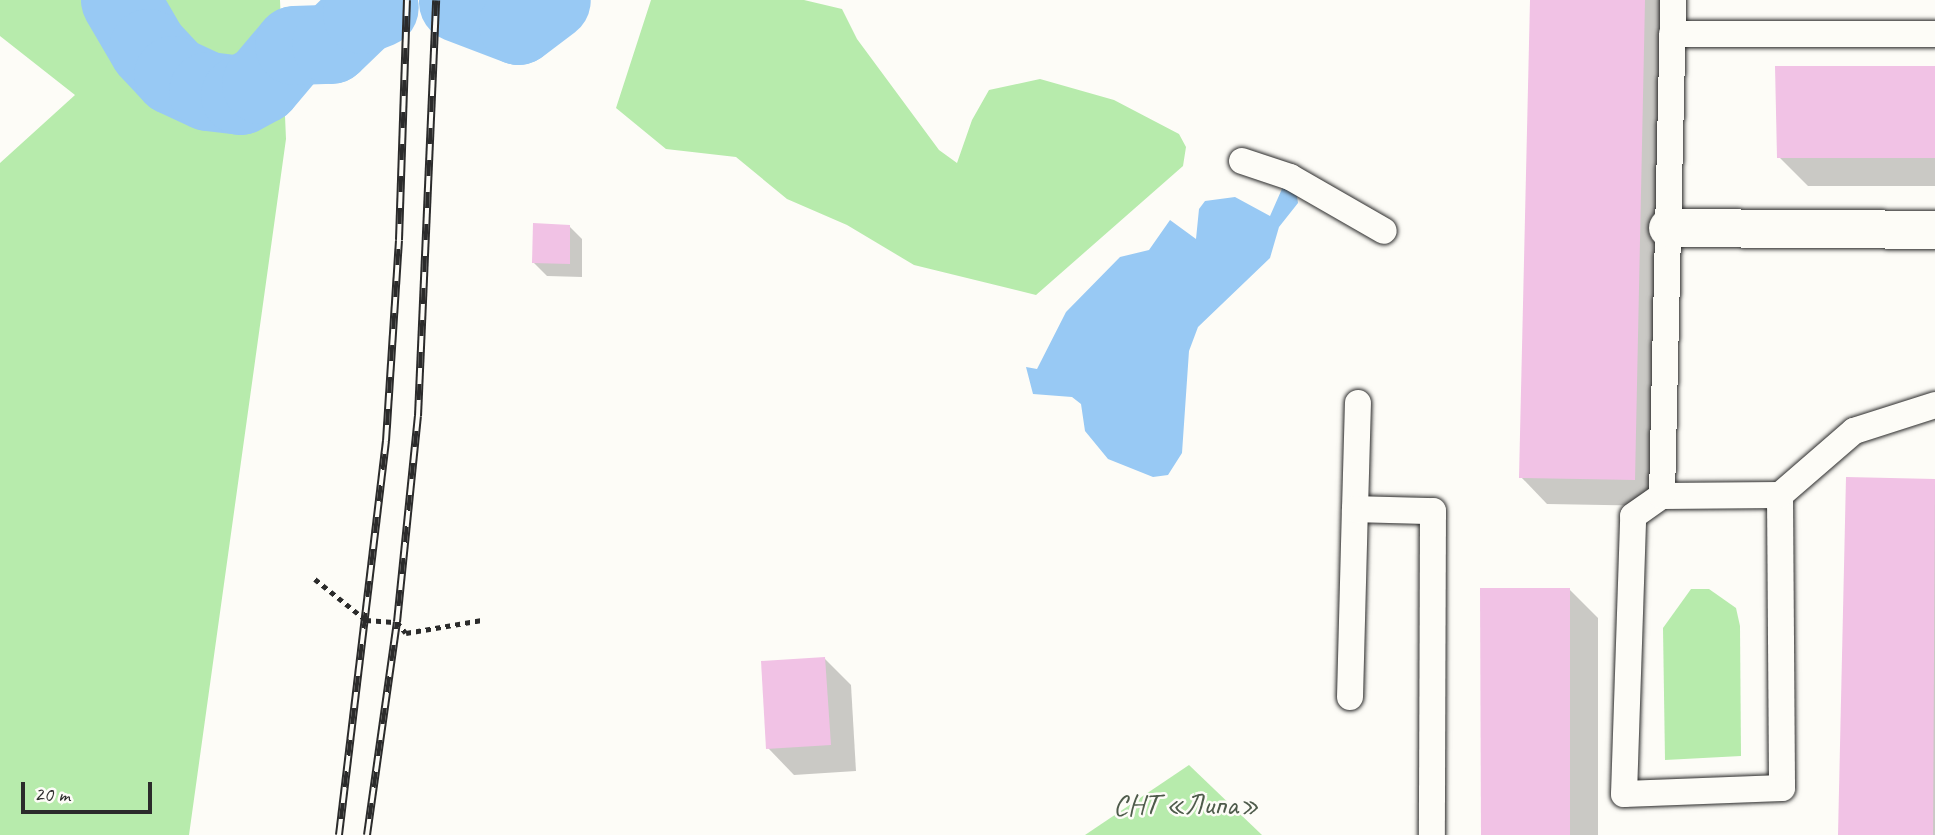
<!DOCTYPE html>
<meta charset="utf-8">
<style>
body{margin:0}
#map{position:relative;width:1935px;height:835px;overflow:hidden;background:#fdfcf7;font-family:Caveat,sans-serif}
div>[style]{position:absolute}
.green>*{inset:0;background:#b7ebac}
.water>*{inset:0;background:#98c9f4}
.shadow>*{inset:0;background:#0003}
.river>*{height:79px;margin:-39.5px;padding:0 39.5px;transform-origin:39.5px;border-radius:39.5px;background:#98c9f4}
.building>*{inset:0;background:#f1c2e5}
.path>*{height:4.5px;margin-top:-2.25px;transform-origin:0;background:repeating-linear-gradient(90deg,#2b2b2b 0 5px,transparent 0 10px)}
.roads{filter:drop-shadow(0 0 2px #2b2b2b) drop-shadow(0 0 2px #2b2b2b)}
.service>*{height:26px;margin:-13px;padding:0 13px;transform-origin:13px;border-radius:13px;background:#fdfcf7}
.minor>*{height:38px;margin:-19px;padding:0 19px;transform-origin:19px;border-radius:19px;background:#fdfcf7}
.rail>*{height:8px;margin-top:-4px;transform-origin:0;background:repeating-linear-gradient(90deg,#fdfcf7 0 16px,#2b2b2b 0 32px);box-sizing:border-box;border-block:2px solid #2b2b2b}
span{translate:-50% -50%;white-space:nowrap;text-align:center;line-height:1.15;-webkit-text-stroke:5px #fdfcf7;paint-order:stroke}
.park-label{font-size:30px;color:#4e5b4b}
.scale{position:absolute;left:21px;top:782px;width:131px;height:32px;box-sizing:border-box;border:4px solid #2b2b2b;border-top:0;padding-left:9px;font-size:21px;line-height:24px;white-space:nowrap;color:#2b2b2b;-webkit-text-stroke:5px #fdfcf7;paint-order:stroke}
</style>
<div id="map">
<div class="green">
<i style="clip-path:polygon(0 0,280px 0,286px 139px,189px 835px,0 835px,0 163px,75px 95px,0 36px)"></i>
<i style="clip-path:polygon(651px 0,804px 0,842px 9px,857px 39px,939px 150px,957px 163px,972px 120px,989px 90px,1040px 79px,1114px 100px,1179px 134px,1186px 147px,1183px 166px,1036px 295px,914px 265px,847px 225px,787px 199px,736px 157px,666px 149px,616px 108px)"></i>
<i style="clip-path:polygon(1691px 589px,1709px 589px,1736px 608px,1740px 626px,1741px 756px,1665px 760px,1663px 628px)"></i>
<i style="clip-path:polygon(1189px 765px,1262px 835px,1085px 835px)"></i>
</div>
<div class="water">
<i style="clip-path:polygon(1285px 182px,1296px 189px,1298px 203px,1279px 227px,1270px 258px,1198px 327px,1189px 351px,1182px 453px,1168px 475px,1153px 477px,1108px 459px,1085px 431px,1081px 404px,1072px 397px,1033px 394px,1026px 367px,1037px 369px,1066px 312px,1120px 257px,1149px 250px,1170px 220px,1196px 239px,1199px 209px,1205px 201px,1235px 197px,1270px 216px)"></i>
</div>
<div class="shadow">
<i style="clip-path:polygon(1531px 0,1672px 0,1660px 506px,1547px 504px,1521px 477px)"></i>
<i style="clip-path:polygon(1935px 68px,1935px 186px,1808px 186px,1779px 157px)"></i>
<i style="clip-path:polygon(569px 226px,582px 239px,582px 277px,547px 276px,534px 263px)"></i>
<i style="clip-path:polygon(1847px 479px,1935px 480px,1935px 835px,1839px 835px)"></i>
<i style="clip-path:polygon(1569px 589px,1598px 618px,1598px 835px,1483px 835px)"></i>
<i style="clip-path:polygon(825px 659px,851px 685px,856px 771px,794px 775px,768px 748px)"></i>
</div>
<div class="river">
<i style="left:120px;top:0;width:56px;rotate:59.7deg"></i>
<i style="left:148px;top:48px;width:37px;rotate:47deg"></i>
<i style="left:173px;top:75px;width:38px;rotate:25deg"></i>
<i style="left:208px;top:91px;width:32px;rotate:7deg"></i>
<i style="left:240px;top:95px;width:24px;rotate:-28deg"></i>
<i style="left:261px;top:84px;width:51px;rotate:-49.8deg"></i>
<i style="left:294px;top:45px;width:37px;rotate:-2deg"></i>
<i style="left:331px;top:44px;width:43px;rotate:-44.1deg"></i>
<i style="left:362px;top:14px;width:18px;rotate:-22deg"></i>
<i style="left:458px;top:2px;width:64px;rotate:21deg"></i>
<i style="left:518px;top:25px;width:41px;rotate:-37.1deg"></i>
</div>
<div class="building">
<i style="clip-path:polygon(1530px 0,1645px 0,1635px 480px,1519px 478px)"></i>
<i style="clip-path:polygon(1775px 66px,1935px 66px,1935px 158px,1777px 158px)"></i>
<i style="clip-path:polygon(533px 223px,570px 225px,570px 264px,532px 263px)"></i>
<i style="clip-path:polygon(1846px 477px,1935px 479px,1933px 835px,1838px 835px)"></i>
<i style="clip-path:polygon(1480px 588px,1570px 588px,1570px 835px,1481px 835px)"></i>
<i style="clip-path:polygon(825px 657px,831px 745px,766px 749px,761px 661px)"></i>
</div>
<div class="path">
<i style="left:315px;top:579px;width:65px;rotate:38.8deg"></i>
<i style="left:366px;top:620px;width:31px;rotate:4deg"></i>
<i style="left:397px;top:622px;width:14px;rotate:51deg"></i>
<i style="left:406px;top:633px;width:77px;rotate:-9.7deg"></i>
</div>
<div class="roads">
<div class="service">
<i style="left:1672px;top:34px;width:263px"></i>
<i style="left:1242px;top:161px;width:51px;rotate:18.4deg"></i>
<i style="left:1290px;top:177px;width:108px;rotate:29.9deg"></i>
<i style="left:1780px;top:495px;width:293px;rotate:89.6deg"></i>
<i style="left:1782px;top:788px;width:158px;rotate:177.8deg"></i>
<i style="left:1624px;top:794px;width:278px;rotate:-88.1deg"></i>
<i style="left:1633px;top:516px;width:35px;rotate:-35deg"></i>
<i style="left:1662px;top:496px;width:118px;rotate:-0.5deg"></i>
<i style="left:1780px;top:495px;width:98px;rotate:-40.9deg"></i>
<i style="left:1854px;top:431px;width:85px;rotate:-17.8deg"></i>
<i style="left:1662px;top:496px;width:496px;rotate:-88.7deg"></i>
<i style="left:1355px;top:509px;width:106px;rotate:-88.4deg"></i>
<i style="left:1350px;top:697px;width:188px;rotate:-88.5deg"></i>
<i style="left:1355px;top:509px;width:78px;rotate:1.5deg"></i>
<i style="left:1433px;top:511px;width:324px;rotate:90.2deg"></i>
</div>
<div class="minor">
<i style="left:1668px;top:228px;width:267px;rotate:0.4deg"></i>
</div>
</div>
<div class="rail">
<i style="left:339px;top:835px;width:397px;rotate:-83.2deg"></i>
<i style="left:386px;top:441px;width:201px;rotate:-86.3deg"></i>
<i style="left:399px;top:240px;width:240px;rotate:-88.1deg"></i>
<i style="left:367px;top:835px;width:215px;rotate:-82deg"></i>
<i style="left:397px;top:622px;width:207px;rotate:-84.2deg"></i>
<i style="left:418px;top:416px;width:416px;rotate:-87.5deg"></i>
</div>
<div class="park-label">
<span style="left:1186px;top:804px">СНТ «Липа»</span>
</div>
<div class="scale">20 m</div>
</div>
